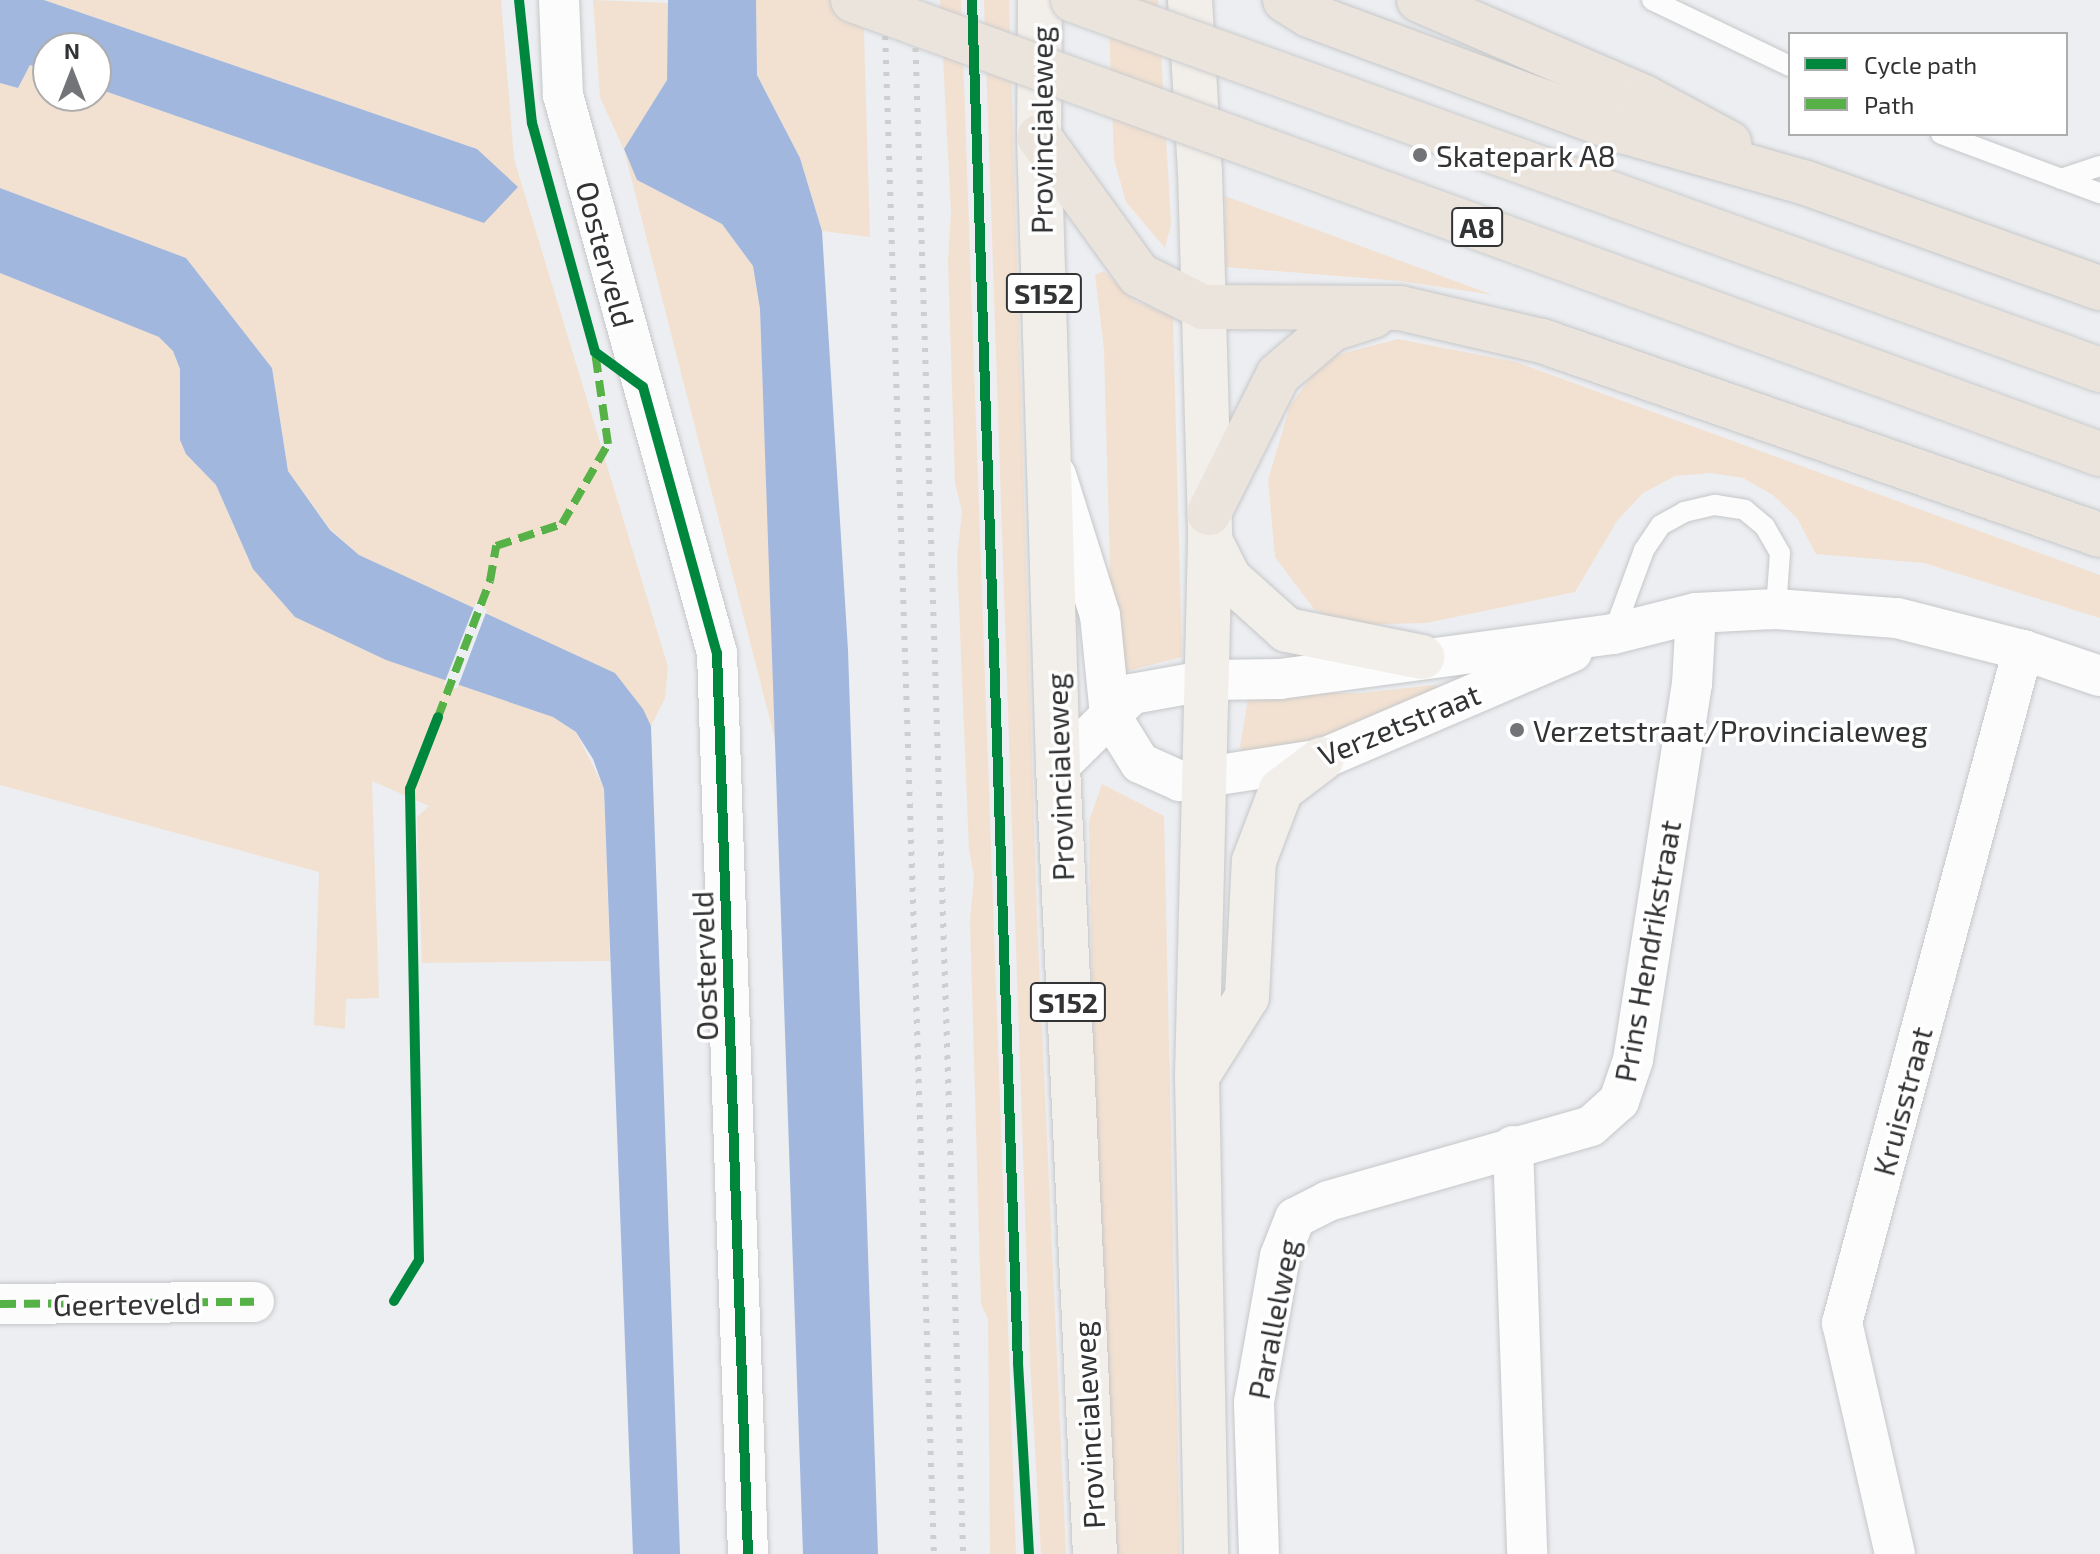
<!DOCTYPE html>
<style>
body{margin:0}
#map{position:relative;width:2100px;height:1554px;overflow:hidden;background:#eceef1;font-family:"Exo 2",sans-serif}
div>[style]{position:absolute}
.green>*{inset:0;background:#f2e1d1}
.water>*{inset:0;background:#a2b7de}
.pier>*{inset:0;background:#eceef1}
.roads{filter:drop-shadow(0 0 2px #c6c7c9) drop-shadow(0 0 2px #c6c7c9)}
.service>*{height:20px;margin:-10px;padding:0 10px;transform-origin:10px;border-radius:10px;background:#fcfcfd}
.minor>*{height:40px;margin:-20px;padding:0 20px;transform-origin:20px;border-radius:20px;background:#fcfcfd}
.primary>*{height:44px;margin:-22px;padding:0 22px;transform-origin:22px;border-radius:22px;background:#f2eee9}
.motorway>*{height:44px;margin:-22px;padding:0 22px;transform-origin:22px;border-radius:22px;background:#ebe4dc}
.rail>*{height:6px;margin-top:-3px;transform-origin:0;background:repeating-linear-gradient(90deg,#cdcece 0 4px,transparent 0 12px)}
.bridges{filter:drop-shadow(0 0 2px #cbccce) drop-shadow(0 0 2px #cbccce)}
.motorway-bridge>*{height:44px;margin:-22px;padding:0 22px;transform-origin:22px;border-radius:22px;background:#ebe4dc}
.quiet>*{height:8px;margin-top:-4px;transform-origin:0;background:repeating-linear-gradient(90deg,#56b246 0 16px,transparent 0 24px)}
.cycleway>*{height:10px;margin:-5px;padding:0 5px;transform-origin:5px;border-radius:5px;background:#00873e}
.dots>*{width:22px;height:22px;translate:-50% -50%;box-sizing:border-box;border:4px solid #fff;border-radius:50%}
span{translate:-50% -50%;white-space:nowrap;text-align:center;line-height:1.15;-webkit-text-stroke:7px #fff;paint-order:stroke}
.shield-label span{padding:2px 6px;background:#fff;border:2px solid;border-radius:6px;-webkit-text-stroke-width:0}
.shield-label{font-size:28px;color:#323335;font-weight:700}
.street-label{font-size:30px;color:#323335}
.poi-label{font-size:30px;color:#323335}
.left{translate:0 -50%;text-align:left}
.legend{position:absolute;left:1788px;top:32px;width:280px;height:104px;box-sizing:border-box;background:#fff;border:2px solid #adadae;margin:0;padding:10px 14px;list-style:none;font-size:24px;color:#323335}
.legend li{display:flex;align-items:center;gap:16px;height:40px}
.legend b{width:40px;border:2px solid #adadae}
.north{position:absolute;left:32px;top:32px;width:80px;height:80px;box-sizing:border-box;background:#fff;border:2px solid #adadae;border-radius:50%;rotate:0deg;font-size:22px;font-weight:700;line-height:32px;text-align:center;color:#323335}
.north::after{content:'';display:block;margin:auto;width:28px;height:36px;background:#737477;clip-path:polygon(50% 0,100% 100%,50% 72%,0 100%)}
</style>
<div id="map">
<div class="green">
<i style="clip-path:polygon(44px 0,501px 0,514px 159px,668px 667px,665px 698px,651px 726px,615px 673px,359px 555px,330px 529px,288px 471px,272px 368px,186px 258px,0 188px,0 83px,18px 88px,30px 65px,48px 71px,48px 96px,96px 96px,96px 88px,484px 223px,477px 149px)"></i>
<i style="clip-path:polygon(593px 0,668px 3px,667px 80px,624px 150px,637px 180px,722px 224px,753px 266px,760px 309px,776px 743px,624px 150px,600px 97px)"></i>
<i style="clip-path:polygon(756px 0,863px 0,870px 237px,822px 231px,800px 158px,757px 75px)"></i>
<i style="clip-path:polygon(940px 0,961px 0,1016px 1554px,990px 1554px,988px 1319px,981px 1304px,970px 920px,974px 877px,969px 849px,957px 558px,962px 512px,955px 483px,948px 261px,951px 212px)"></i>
<i style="clip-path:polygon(984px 0,1009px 0,1037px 921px,1066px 1554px,1041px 1554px,1030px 1361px)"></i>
<i style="clip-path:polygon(1108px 0,1158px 0,1171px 224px,1165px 248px,1126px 202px,1114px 159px)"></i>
<i style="clip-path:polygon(1225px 196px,1493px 295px,1401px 281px,1226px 267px)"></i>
<i style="clip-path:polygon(1104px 271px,1133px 300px,1173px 317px,1182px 657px,1123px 672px,1111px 605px,1104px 350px,1095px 275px)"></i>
<i style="clip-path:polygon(0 273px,160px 337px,173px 351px,180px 369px,180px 440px,216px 485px,253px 569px,438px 677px,553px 717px,576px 732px,604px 788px,610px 961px,422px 963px,417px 817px,429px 806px,372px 781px,379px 998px,346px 999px,345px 1029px,314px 1025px,319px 872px,0 785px)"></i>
<i style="clip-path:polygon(1398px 339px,1516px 362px,2100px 575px,2100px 618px,1924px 563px,1816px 554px,1797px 518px,1773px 495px,1743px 478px,1711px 473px,1675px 476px,1643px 493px,1617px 521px,1575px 592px,1426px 623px,1345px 625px,1314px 609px,1275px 557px,1268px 480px,1290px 406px,1312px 376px,1337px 355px)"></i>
<i style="clip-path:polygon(1434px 685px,1443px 687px,1324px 742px,1244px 754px,1240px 747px,1249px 693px,1362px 693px)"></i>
<i style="clip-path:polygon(1102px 784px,1164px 816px,1180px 1554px,1115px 1554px,1095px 1166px,1089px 821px)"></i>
</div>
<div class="water">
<i style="clip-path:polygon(0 0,44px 0,477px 149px,518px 187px,484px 223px,96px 88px,96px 48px,48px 48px,48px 71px,30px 65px,18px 88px,0 83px)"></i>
<i style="clip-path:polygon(668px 0,756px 0,757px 75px,800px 158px,822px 231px,848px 650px,878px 1554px,803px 1554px,760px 309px,753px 266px,722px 224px,637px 180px,624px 149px,667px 80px)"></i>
<i style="clip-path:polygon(0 188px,186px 258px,272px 368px,288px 471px,330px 530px,359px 555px,615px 673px,643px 709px,651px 726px,680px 1554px,633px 1554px,604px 789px,593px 759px,576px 732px,553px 717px,386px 660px,295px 617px,253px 569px,216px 485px,186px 454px,180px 440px,180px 369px,173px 351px,159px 337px,0 273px)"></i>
</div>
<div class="pier">
<i style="clip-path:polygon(476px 602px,487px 610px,457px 689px,444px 684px)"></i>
</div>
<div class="roads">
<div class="service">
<i style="left:1652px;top:0;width:153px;rotate:25.6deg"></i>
<i style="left:1941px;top:134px;width:170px;rotate:20.4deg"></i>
<i style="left:2061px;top:179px;width:41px;rotate:-18.4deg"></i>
<i style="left:1613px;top:634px;width:90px;rotate:-69.7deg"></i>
<i style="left:1644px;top:550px;width:30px;rotate:-56deg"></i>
<i style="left:1661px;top:525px;width:26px;rotate:-29deg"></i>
<i style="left:1684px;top:512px;width:32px;rotate:-13deg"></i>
<i style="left:1715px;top:505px;width:30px;rotate:9deg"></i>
<i style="left:1745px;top:510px;width:26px;rotate:40deg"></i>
<i style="left:1765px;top:527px;width:30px;rotate:60deg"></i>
<i style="left:1780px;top:553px;width:56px;rotate:94.1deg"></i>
</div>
<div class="minor">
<i style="left:559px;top:0;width:95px;rotate:87.6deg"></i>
<i style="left:563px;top:95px;width:579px;rotate:74.57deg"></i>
<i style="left:717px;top:653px;width:902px;rotate:88.03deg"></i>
<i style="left:1056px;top:475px;width:147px;rotate:72.6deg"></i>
<i style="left:1100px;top:615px;width:100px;rotate:84.3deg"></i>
<i style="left:1110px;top:715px;width:57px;rotate:58deg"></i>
<i style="left:1140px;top:763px;width:44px;rotate:24.2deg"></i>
<i style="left:1180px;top:781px;width:144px;rotate:-8.8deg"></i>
<i style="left:1322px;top:759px;width:272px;rotate:-23.2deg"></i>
<i style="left:1058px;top:767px;width:104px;rotate:-44.6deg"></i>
<i style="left:1132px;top:694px;width:79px;rotate:-10.2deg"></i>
<i style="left:1210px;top:680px;width:70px;rotate:-0.8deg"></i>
<i style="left:1280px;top:679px;width:336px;rotate:-7.7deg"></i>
<i style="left:1613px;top:634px;width:86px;rotate:-14.2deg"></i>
<i style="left:1696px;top:613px;width:80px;rotate:-2.9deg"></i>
<i style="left:1776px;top:609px;width:121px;rotate:4.3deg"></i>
<i style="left:1897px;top:618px;width:130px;rotate:14.3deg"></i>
<i style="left:2023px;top:650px;width:81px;rotate:18.7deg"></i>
<i style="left:1513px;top:1146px;width:408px;rotate:88deg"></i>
<i style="left:0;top:1304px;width:254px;rotate:-0.5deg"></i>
<i style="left:1259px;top:1554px;width:152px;rotate:-91.9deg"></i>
<i style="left:1254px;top:1402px;width:148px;rotate:-79.9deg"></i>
<i style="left:1280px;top:1256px;width:41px;rotate:-68.5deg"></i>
<i style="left:1295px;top:1218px;width:37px;rotate:-27deg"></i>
<i style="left:1328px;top:1201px;width:273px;rotate:-15.9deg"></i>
<i style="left:1591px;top:1126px;width:38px;rotate:-42deg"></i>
<i style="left:1619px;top:1101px;width:43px;rotate:-71.1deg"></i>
<i style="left:1633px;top:1060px;width:381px;rotate:-81.1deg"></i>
<i style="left:1692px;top:684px;width:71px;rotate:-86.8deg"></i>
<i style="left:1895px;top:1554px;width:237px;rotate:-102.9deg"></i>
<i style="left:1842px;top:1323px;width:697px;rotate:-74.95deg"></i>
</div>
<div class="primary">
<i style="left:1040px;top:0;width:137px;rotate:90.4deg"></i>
<i style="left:1039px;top:137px;width:630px;rotate:88.27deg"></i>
<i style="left:1058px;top:767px;width:788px;rotate:87.31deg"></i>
<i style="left:1190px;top:0;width:171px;rotate:86.7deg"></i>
<i style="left:1200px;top:171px;width:369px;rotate:88.4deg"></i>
<i style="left:1210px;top:540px;width:537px;rotate:91.39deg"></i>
<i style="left:1197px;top:1077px;width:477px;rotate:88.9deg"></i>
<i style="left:1210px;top:540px;width:42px;rotate:63.4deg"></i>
<i style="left:1229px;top:578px;width:78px;rotate:41.9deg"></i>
<i style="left:1287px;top:630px;width:138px;rotate:11.3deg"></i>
<i style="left:1198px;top:1075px;width:92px;rotate:-57.9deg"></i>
<i style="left:1247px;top:997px;width:136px;rotate:-87.1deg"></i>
<i style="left:1254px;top:861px;width:76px;rotate:-69.2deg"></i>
<i style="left:1281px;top:790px;width:51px;rotate:-37.1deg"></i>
</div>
<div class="motorway">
<i style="left:1285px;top:0;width:28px;rotate:32deg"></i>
<i style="left:1309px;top:15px;width:338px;rotate:20.3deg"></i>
<i style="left:1626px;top:132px;width:187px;rotate:15.8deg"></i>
<i style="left:1806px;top:183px;width:312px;rotate:19.7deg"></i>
<i style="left:1419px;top:0;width:245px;rotate:23.3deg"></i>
<i style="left:1644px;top:97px;width:97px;rotate:28.4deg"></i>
<i style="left:1039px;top:137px;width:170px;rotate:54.1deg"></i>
<i style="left:1139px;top:275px;width:72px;rotate:26.6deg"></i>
<i style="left:1203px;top:307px;width:197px;rotate:0.3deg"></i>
<i style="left:1400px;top:308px;width:146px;rotate:13.1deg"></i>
<i style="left:1542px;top:341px;width:591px;rotate:19.17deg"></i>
<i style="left:1209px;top:513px;width:154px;rotate:-63.4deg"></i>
<i style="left:1278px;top:375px;width:71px;rotate:-40.4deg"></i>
<i style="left:1332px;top:329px;width:43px;rotate:-17.6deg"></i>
</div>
</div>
<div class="rail">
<i style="left:884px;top:0;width:1555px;rotate:88.16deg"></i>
<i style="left:914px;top:0;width:1555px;rotate:88.19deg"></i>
</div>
<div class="bridges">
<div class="motorway-bridge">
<i style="left:853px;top:0;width:1327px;rotate:20.01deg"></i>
<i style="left:1073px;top:0;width:1092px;rotate:19.81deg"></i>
</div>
</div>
<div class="quiet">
<i style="left:438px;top:717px;width:146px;rotate:-69.1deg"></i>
<i style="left:490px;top:581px;width:36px;rotate:-80deg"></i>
<i style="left:496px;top:546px;width:70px;rotate:-18.4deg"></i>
<i style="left:562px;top:524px;width:92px;rotate:-60.1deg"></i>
<i style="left:608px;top:444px;width:93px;rotate:-98deg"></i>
<i style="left:0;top:1304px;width:254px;rotate:-0.5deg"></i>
</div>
<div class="cycleway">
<i style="left:519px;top:0;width:124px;rotate:84deg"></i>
<i style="left:532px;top:123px;width:238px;rotate:74.6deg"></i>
<i style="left:595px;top:352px;width:59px;rotate:36.1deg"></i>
<i style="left:643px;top:387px;width:276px;rotate:74.5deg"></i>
<i style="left:717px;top:653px;width:902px;rotate:88.03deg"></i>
<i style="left:972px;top:0;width:1364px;rotate:88.07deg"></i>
<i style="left:1018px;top:1363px;width:191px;rotate:86.7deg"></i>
<i style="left:394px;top:1301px;width:48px;rotate:-58.6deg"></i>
<i style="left:419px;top:1260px;width:471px;rotate:-91.1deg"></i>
<i style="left:410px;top:789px;width:77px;rotate:-68.7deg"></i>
</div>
<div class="dots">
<i style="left:1420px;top:155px;background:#737477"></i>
<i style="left:1517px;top:730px;background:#737477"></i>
</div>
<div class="shield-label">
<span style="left:1477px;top:227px">A8</span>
<span style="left:1044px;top:293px">S152</span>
<span style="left:1068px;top:1002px">S152</span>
</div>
<div class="street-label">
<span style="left:1041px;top:130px;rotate:-90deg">Provincialeweg</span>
<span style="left:606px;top:254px;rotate:75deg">Oosterveld</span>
<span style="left:1399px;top:724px;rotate:-22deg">Verzetstraat</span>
<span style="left:1059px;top:777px;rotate:-92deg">Provincialeweg</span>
<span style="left:1647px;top:951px;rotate:-80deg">Prins Hendrikstraat</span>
<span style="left:704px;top:966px;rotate:-92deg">Oosterveld</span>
<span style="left:1902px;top:1101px;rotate:-75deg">Kruisstraat</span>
<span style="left:127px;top:1303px;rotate:-1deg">Geerteveld</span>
<span style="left:1273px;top:1319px;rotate:-79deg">Parallelweg</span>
<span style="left:1088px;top:1425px;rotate:-93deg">Provincialeweg</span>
</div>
<div class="poi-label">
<span class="left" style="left:1436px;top:155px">Skatepark A8</span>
<span class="left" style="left:1533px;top:730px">Verzetstraat/Provincialeweg</span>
</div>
<ul class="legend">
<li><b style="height:10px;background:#00873e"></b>Cycle path</li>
<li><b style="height:10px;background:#56b246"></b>Path</li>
</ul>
<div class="north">N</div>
</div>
